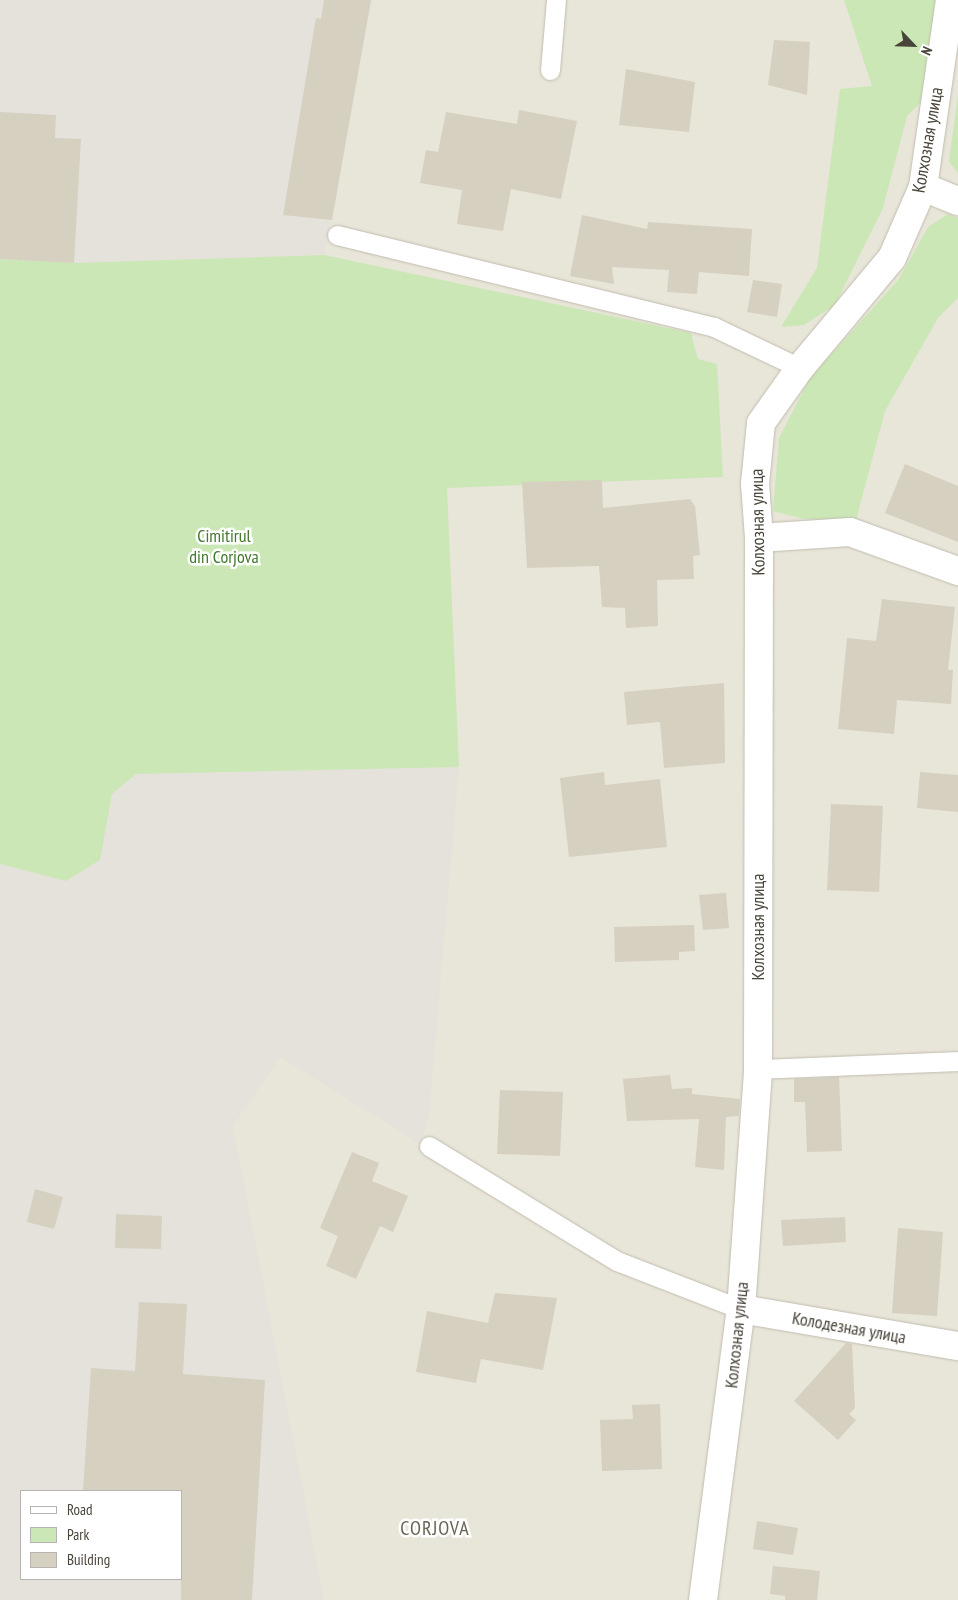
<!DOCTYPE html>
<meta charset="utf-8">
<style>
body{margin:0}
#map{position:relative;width:958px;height:1600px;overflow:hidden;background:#f5f3eb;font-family:"PT Sans Narrow",sans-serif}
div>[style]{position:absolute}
.residential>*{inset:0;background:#e8e5d9}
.industrial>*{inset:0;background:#e5e2dc}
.green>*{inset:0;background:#cbe7b6}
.building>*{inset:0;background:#d6d0c1}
.roads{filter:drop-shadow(0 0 1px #c0bcae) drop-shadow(0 0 1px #c0bcae)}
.lane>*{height:19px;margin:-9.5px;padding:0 9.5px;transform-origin:9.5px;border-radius:9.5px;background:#fff}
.street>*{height:28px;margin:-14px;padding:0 14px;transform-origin:14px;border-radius:14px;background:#fff}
span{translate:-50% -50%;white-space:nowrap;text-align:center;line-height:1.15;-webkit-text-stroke:5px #fff;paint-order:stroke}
.street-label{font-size:18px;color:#494439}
.park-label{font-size:18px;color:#42792e}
.quarter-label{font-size:20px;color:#6b6351;letter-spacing:1px}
.legend{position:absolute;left:20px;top:1490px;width:162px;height:90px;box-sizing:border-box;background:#fff;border:1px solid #b6b4b0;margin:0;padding:6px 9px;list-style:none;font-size:15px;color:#494439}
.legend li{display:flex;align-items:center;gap:10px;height:25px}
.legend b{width:25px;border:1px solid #b6b4b0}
.north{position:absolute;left:888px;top:20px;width:50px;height:50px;-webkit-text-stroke:4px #fff;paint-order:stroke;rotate:114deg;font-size:14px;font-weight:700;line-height:20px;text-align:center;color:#494439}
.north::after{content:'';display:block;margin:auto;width:18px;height:22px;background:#494439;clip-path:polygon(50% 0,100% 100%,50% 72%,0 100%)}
</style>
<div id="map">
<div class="residential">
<i style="clip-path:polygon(evenodd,0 0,958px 0,958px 1600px,0 1600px,0 0,21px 1491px,181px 1491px,181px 1579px,21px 1579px,21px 1491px)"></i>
</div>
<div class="industrial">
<i style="clip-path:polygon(0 0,372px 0,324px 255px,74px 263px,0 259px)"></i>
<i style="clip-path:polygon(evenodd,459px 767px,429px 1115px,420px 1144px,280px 1057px,233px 1126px,324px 1600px,0 1600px,0 864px,66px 881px,100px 860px,112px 794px,136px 774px,459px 767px,21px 1491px,181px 1491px,181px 1579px,21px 1579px,21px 1491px)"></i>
</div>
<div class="green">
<i style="clip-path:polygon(844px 0,938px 0,921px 102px,907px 116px,883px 208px,835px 305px,804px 325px,781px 327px,817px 268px,840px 89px,872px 86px)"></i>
<i style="clip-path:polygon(958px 94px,958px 173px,949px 162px)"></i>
<i style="clip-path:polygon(948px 214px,958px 218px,958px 298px,938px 318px,885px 411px,856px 520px,804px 519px,773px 511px,779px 438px,810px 378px,899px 279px,928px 227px)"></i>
<i style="clip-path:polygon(324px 255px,691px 333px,698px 359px,717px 364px,723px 477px,447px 488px,459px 767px,136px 774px,112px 794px,100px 860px,66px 881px,0 864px,0 259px,74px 263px)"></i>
</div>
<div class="building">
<i style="clip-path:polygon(324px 0,371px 0,332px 220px,283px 215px,316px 18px,321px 19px)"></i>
<i style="clip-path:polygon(774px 40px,810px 42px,807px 95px,768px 85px)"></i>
<i style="clip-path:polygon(626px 69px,695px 82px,689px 132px,619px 125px)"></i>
<i style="clip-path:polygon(519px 110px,577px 121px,561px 199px,511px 189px,503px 231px,457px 224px,462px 190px,420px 183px,426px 150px,438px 152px,446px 112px,517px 124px)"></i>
<i style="clip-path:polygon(0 112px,56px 115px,55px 138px,81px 139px,74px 263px,0 259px)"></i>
<i style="clip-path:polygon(582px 215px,647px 229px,648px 222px,752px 229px,749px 276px,699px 272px,697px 294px,667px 292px,669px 270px,612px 267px,614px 284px,570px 276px)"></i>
<i style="clip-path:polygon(753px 280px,782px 284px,777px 317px,747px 312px)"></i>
<i style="clip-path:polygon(905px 464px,958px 486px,958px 542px,885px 513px)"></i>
<i style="clip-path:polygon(602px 480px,603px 508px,690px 499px,695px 506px,700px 555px,693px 556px,694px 579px,657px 580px,658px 626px,626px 628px,625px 608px,602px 607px,599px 566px,527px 568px,522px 482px)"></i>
<i style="clip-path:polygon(882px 599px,955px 607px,948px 670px,953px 670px,951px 704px,897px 700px,894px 734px,838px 729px,847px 638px,876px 641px)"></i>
<i style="clip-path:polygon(724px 683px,725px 763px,664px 768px,660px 722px,627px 725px,624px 692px)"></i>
<i style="clip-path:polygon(604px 772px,605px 785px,660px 779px,667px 847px,569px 857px,560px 778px)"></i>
<i style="clip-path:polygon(920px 772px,958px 775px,958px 812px,917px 808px)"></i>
<i style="clip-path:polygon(831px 804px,883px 806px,879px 892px,827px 890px)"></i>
<i style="clip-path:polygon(726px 893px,729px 928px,703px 930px,699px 895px)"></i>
<i style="clip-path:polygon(694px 925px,695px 951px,679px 952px,679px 960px,615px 962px,614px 927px)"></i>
<i style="clip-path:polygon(670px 1075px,672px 1089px,692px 1088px,692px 1094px,740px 1099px,739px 1116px,726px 1117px,724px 1170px,695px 1167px,699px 1119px,627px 1121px,623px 1079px)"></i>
<i style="clip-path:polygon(839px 1077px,842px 1151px,807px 1152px,805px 1102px,794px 1102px,794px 1079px)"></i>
<i style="clip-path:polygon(500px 1090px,563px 1092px,560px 1156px,497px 1154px)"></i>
<i style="clip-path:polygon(352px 1152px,379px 1163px,372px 1181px,408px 1196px,393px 1232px,380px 1226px,356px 1279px,326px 1266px,338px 1236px,320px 1228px)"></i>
<i style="clip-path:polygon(35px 1189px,63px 1197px,54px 1229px,27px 1222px)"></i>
<i style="clip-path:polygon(116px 1214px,162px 1216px,161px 1249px,115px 1248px)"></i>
<i style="clip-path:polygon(845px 1217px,846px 1242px,783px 1246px,781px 1220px)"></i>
<i style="clip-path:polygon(898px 1228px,943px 1232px,937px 1316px,892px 1313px)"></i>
<i style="clip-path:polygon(495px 1293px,557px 1298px,543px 1370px,481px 1359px,476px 1383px,416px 1372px,427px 1311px,488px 1323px)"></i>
<i style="clip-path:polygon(139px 1302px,187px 1304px,183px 1374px,265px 1380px,252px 1600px,181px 1600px,181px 1491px,83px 1491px,91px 1368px,135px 1371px)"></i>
<i style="clip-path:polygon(846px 1343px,852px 1344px,855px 1408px,849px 1414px,856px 1420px,838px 1440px,794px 1401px)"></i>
<i style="clip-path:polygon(660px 1404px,662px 1469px,602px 1471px,600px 1420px,633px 1419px,632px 1405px)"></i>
<i style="clip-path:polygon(757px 1521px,798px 1528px,793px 1555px,753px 1549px)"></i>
<i style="clip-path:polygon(773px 1566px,820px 1571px,817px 1600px,785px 1600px,785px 1596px,770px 1594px)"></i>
</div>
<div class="roads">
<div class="lane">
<i style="left:550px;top:70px;width:70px;rotate:-85.1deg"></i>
<i style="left:337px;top:235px;width:388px;rotate:13.7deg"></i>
<i style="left:714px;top:327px;width:95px;rotate:25.5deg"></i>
<i style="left:758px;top:1069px;width:200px;rotate:-2.3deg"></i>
<i style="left:429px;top:1146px;width:220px;rotate:31.5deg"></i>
<i style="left:617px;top:1261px;width:133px;rotate:21.2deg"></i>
</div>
<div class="street">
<i style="left:923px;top:187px;width:38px;rotate:22deg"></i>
<i style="left:759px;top:538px;width:91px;rotate:-3.8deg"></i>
<i style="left:850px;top:532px;width:115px;rotate:19.9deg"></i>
<i style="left:741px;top:1309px;width:220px;rotate:9.7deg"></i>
<i style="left:703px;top:1600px;width:293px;rotate:-82.6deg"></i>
<i style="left:741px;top:1309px;width:241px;rotate:-85.9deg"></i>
<i style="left:758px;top:1069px;width:531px;rotate:-89.89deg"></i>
<i style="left:759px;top:538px;width:54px;rotate:-94.2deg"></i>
<i style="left:755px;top:484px;width:61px;rotate:-84.4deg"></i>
<i style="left:761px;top:423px;width:67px;rotate:-54.7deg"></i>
<i style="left:800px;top:368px;width:143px;rotate:-50.1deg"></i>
<i style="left:892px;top:258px;width:77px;rotate:-66.4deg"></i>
<i style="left:923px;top:187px;width:189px;rotate:-81.8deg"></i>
</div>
</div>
<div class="street-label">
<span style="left:928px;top:140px;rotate:-80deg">Колхозная улица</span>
<span style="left:758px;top:522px;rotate:-91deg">Колхозная улица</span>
<span style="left:758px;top:927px;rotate:-90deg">Колхозная улица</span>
<span style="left:849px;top:1328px;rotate:10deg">Колодезная улица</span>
<span style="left:737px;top:1335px;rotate:-84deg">Колхозная улица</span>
</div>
<div class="park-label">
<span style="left:224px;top:547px">Cimitirul<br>din Corjova</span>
</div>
<div class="quarter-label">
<span style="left:435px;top:1528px">CORJOVA</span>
</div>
<ul class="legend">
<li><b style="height:6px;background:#fff"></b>Road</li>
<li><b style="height:14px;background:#cbe7b6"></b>Park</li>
<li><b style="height:14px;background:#d6d0c1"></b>Building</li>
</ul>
<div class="north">N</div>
</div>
